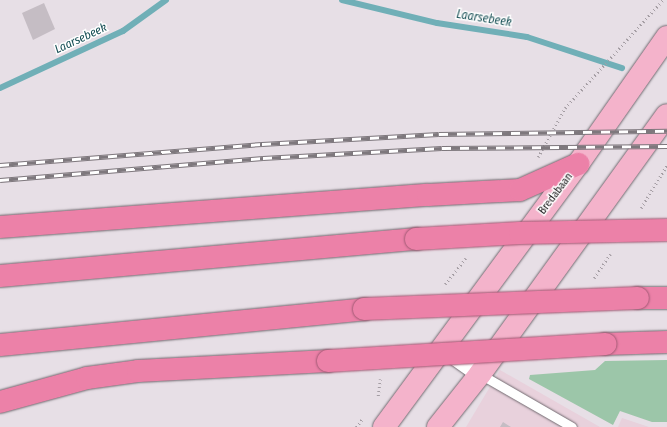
<!DOCTYPE html>
<style>
body{margin:0}
#map{position:relative;width:667px;height:427px;overflow:hidden;background:#e7dfe6;font-family:"Fira Sans Condensed",sans-serif}
div>[style]{position:absolute}
.commercial>*{inset:0;background:#e8d1dc}
.green>*{inset:0;background:#9cc6a9}
.stream>*{height:6px;margin:-3px;padding:0 3px;transform-origin:3px;border-radius:3px;background:#70afb7}
.building>*{inset:0;background:#c5bdc4}
.path>*{height:2.5px;margin-top:-1.25px;transform-origin:0;background:repeating-linear-gradient(90deg,#a59ea4 0 1px,transparent 0 4px)}
.roads{filter:drop-shadow(0 0 1px #726b71) drop-shadow(0 0 1px #726b71)}
.service>*{height:9px;margin:-4.5px;padding:0 4.5px;transform-origin:4.5px;border-radius:4.5px;background:#fff}
.minor>*{height:18px;margin:-9px;padding:0 9px;transform-origin:9px;border-radius:9px;background:#fff}
.primary>*{height:22px;margin:-11px;padding:0 11px;transform-origin:11px;border-radius:11px;background:#f4b3cb}
.motorway>*{height:22px;margin:-11px;padding:0 11px;transform-origin:11px;border-radius:11px;background:#ec81a8}
.rail>*{height:4.5px;margin-top:-2.25px;transform-origin:0;background:repeating-linear-gradient(90deg,#fff 0 9px,#7e787d 0 18px);box-sizing:border-box;border-block:1px solid #7e787d}
.bridges{filter:drop-shadow(0 0 1px #a05973) drop-shadow(0 0 1px #a05973)}
.motorway-bridge>*{height:22px;margin:-11px;padding:0 11px;transform-origin:11px;border-radius:11px;background:#ec81a8}
span{translate:-50% -50%;white-space:nowrap;text-align:center;line-height:1.15;-webkit-text-stroke:3px #fff;paint-order:stroke}
.street-label{font-size:11px;color:#120f11}
.water-label{font-size:12px;color:#174f55;font-style:italic}
</style>
<div id="map">
<div class="commercial">
<i style="clip-path:polygon(500px 370px,600px 427px,466px 427px)"></i>
<i style="clip-path:polygon(622px 418px,649px 427px,618px 427px)"></i>
</div>
<div class="green">
<i style="clip-path:polygon(667px 360px,667px 422px,652px 422px,620px 411px,613px 425px,529px 379px,530px 375px,595px 370px,605px 361px)"></i>
</div>
<div class="stream">
<i style="left:342px;top:0;width:98px;rotate:13.6deg"></i>
<i style="left:437px;top:23px;width:91px;rotate:8.8deg"></i>
<i style="left:527px;top:37px;width:100px;rotate:18.1deg"></i>
<i style="left:0;top:88px;width:136px;rotate:-24.9deg"></i>
<i style="left:123px;top:31px;width:53px;rotate:-35.8deg"></i>
</div>
<div class="building">
<i style="clip-path:polygon(44px 3px,55px 29px,33px 40px,22px 13px)"></i>
<i style="clip-path:polygon(503px 422px,511px 427px,500px 427px)"></i>
</div>
<div class="path">
<i style="left:538px;top:157px;width:56px;rotate:-61.1deg"></i>
<i style="left:565px;top:108px;width:146px;rotate:-47.8deg"></i>
<i style="left:641px;top:208px;width:50px;rotate:-58.8deg"></i>
<i style="left:594px;top:278px;width:29px;rotate:-56deg"></i>
<i style="left:445px;top:284px;width:33px;rotate:-51deg"></i>
<i style="left:378px;top:396px;width:17px;rotate:-83deg"></i>
<i style="left:356px;top:427px;width:11px;rotate:-52deg"></i>
</div>
<div class="roads">
<div class="service">
<i style="left:480px;top:374px;width:106px;rotate:29.9deg"></i>
</div>
<div class="minor">
<i style="left:446px;top:350px;width:42px;rotate:35.2deg"></i>
</div>
<div class="primary">
<i style="left:384px;top:427px;width:327px;rotate:-53.6deg"></i>
<i style="left:578px;top:164px;width:155px;rotate:-55deg"></i>
<i style="left:438px;top:427px;width:68px;rotate:-51.6deg"></i>
<i style="left:480px;top:374px;width:319px;rotate:-54.2deg"></i>
</div>
<div class="motorway">
<i style="left:0;top:227px;width:429px;rotate:-4.3deg"></i>
<i style="left:428px;top:195px;width:92px;rotate:-3.1deg"></i>
<i style="left:520px;top:190px;width:64px;rotate:-24.1deg"></i>
<i style="left:0;top:276px;width:418px;rotate:-5.1deg"></i>
<i style="left:638px;top:298px;width:29px"></i>
<i style="left:605px;top:344px;width:62px;rotate:-1.8deg"></i>
<i style="left:0;top:345px;width:366px;rotate:-5.6deg"></i>
<i style="left:0;top:402px;width:90px;rotate:-15.4deg"></i>
<i style="left:87px;top:378px;width:51px;rotate:-7.8deg"></i>
<i style="left:138px;top:371px;width:190px;rotate:-3deg"></i>
</div>
</div>
<div class="rail">
<i style="left:0;top:165px;width:263px;rotate:-4.6deg"></i>
<i style="left:262px;top:144px;width:177px;rotate:-3.2deg"></i>
<i style="left:439px;top:134px;width:228px;rotate:-0.8deg"></i>
<i style="left:0;top:180px;width:264px;rotate:-4.8deg"></i>
<i style="left:263px;top:158px;width:179px;rotate:-3.2deg"></i>
<i style="left:442px;top:148px;width:225px;rotate:-0.5deg"></i>
</div>
<div class="bridges">
<div class="motorway-bridge">
<i style="left:416px;top:239px;width:104px;rotate:-3.3deg"></i>
<i style="left:520px;top:233px;width:147px;rotate:-1.2deg"></i>
<i style="left:364px;top:309px;width:274px;rotate:-2.3deg"></i>
<i style="left:328px;top:361px;width:278px;rotate:-3.5deg"></i>
</div>
</div>
<div class="street-label">
<span style="left:556px;top:194px;rotate:-53deg">Bredabaan</span>
</div>
<div class="water-label">
<span style="left:484px;top:19px;rotate:9deg">Laarsebeek</span>
<span style="left:81px;top:39px;rotate:-25deg">Laarsebeek</span>
</div>
</div>
